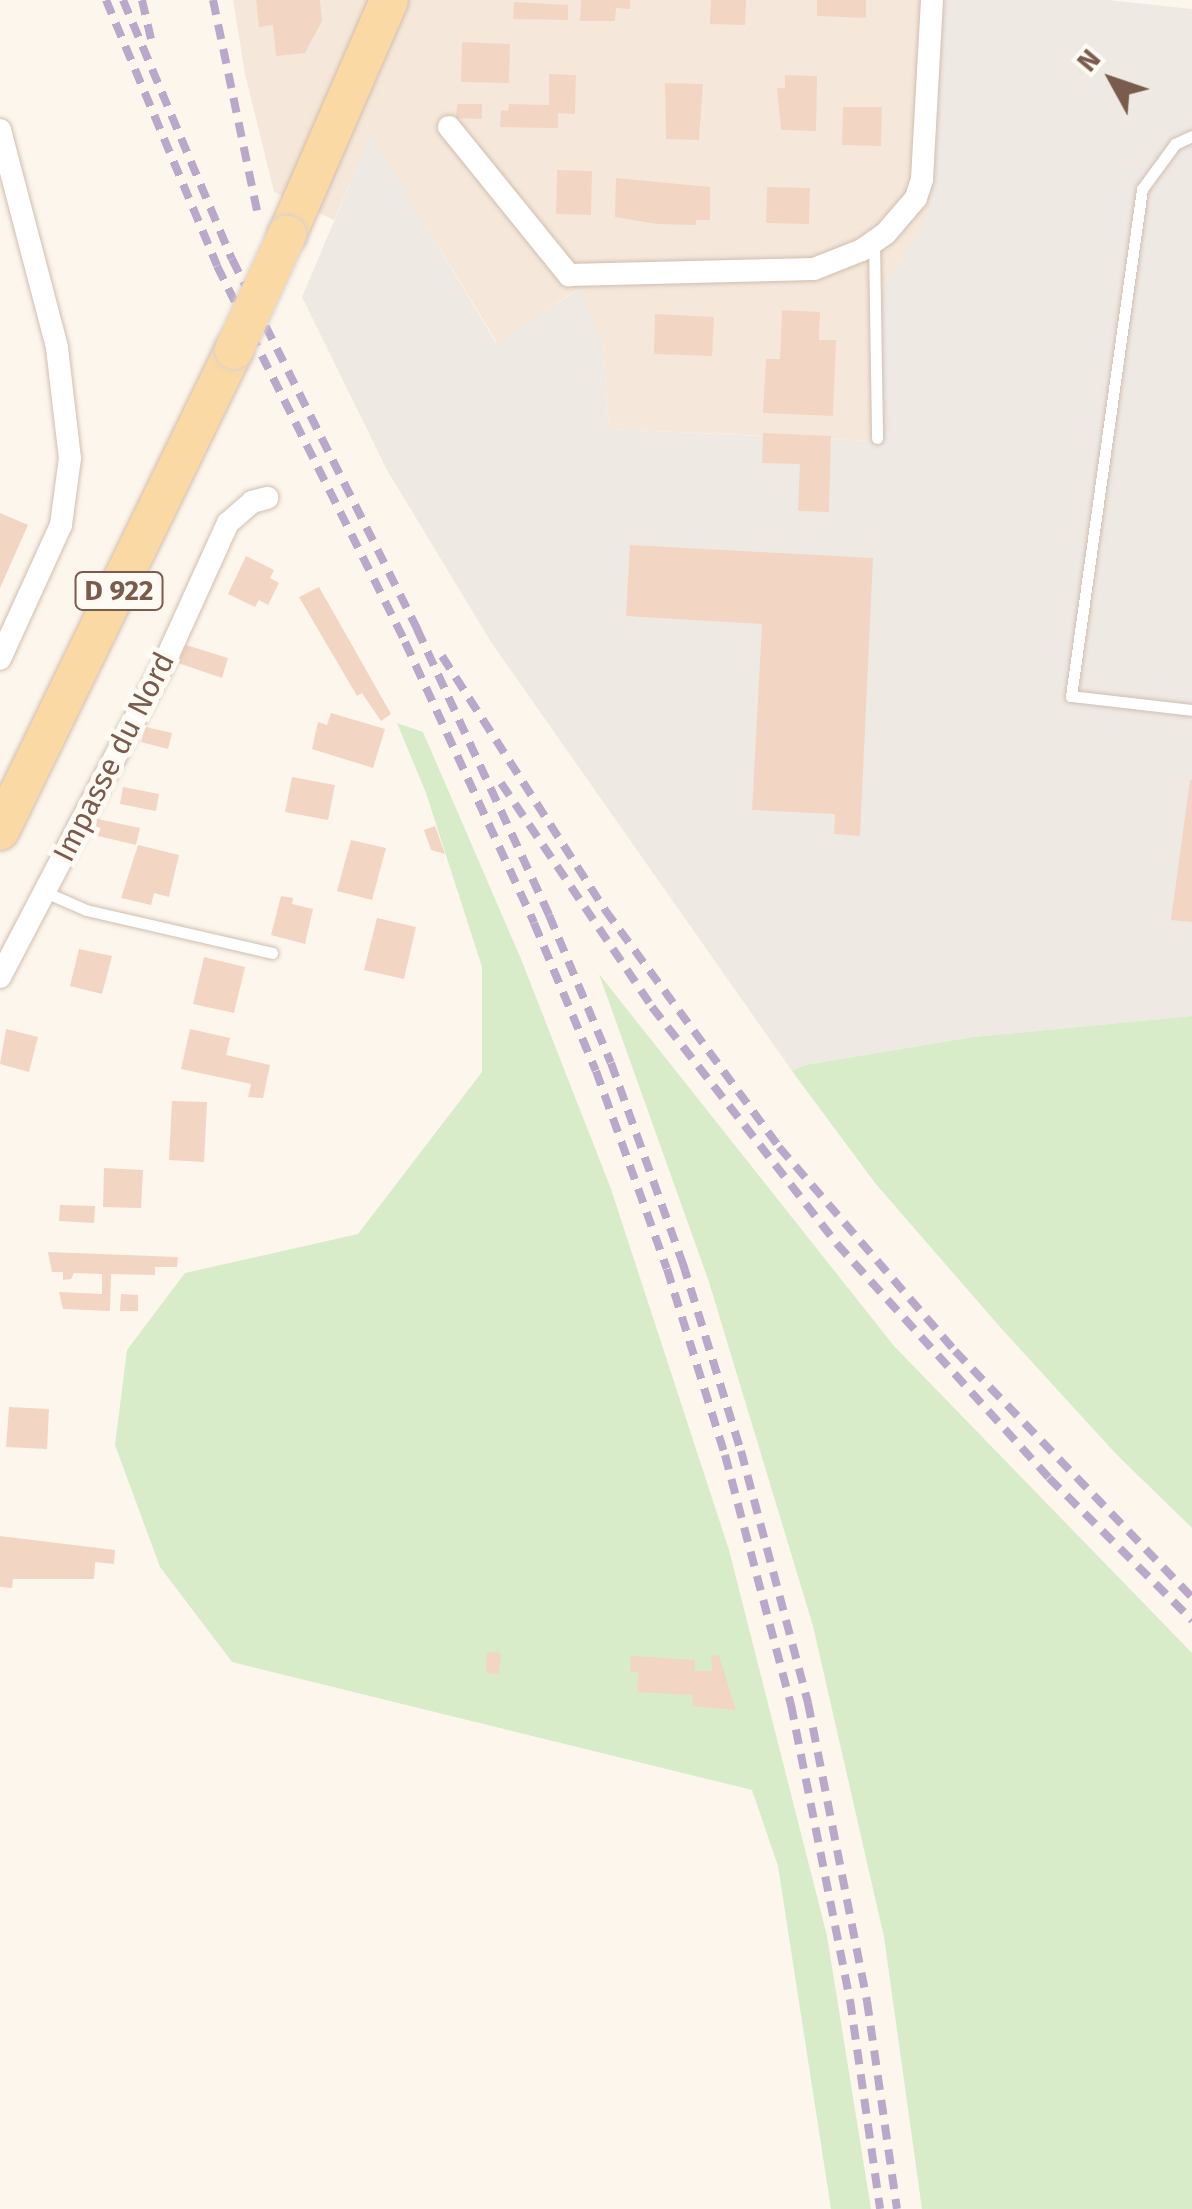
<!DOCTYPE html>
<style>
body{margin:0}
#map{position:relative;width:1192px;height:2209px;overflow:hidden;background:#fdf6ec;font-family:"Fira Sans",sans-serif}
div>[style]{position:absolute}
.residential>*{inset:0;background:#f5e8da}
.industrial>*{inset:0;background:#efe9e4}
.green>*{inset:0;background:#d8ecc9}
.building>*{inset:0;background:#f3d5c3}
.roads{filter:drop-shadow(0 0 2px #d1beb0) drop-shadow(0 0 2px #d1beb0)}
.lane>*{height:11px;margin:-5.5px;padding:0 5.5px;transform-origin:5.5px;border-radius:5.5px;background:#fff}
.street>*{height:22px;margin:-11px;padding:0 11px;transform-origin:11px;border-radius:11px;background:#fff}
.primary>*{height:38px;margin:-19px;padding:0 19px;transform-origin:19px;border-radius:19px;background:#fbd9a5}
.rail>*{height:8px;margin-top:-4px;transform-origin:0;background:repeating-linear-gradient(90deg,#b9a8c9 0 15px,transparent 0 25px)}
.bridges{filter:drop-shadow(0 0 2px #dad1cd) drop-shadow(0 0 2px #dad1cd)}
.primary-bridge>*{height:38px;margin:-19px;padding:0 19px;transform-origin:19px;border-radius:19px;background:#fbd9a5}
span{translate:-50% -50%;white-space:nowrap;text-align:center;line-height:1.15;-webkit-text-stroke:10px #fffaf3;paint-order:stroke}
.shield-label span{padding:2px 8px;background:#fffaf3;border:2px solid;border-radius:8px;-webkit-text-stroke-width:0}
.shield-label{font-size:28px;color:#7a5c4d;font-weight:700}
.street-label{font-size:30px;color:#7a5c4d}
.north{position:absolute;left:1062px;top:30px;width:100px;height:100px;-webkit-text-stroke:8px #fffaf3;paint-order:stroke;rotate:310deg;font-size:28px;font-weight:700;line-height:40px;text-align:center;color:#7a5c4d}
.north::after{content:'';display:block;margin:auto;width:35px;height:45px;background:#7a5c4d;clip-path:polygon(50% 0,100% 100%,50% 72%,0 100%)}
</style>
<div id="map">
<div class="residential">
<i style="clip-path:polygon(233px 0,938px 0,930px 213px,877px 295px,871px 441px,609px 429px,603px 344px,578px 289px,497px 343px,371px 135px,334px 220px,274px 192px,245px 74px)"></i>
</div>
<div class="industrial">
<i style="clip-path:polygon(938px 0,1108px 0,1192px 9px,1192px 1016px,973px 1037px,805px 1065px,792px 1071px,491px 642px,387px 470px,302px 297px,371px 134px,496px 343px,579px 289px,603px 344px,609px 429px,870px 441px,877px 295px,930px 213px)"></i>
</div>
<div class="green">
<i style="clip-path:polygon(397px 723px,423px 732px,521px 959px,611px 1189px,729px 1550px,827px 1936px,871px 2209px,831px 2209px,778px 1866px,752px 1790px,232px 1662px,160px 1567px,115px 1445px,127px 1350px,185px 1273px,358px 1234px,482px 1072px,482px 967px,426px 793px)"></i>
<i style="clip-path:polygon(599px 974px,894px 1346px,1192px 1653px,1192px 2209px,922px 2209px,884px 1937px,813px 1626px,709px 1282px)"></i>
<i style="clip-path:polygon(1192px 1016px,1192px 1528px,1116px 1454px,1000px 1327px,875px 1183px,792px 1071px,805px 1065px,973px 1037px)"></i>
</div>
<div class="building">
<i style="clip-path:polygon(256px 0,320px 0,322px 21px,305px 53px,276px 56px,273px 25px,259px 27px)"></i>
<i style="clip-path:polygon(581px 0,630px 0,630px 9px,616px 8px,615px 21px,580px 21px)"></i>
<i style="clip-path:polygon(711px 0,746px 0,745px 25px,710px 24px)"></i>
<i style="clip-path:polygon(817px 0,866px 0,866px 18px,817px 16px)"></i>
<i style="clip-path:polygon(514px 2px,568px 5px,568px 20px,513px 19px)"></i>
<i style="clip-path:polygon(462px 42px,510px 44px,509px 83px,461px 82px)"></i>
<i style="clip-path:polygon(549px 74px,576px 75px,575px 114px,558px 113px,558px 128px,500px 127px,501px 110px,508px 111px,509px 104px,549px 105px)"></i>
<i style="clip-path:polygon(785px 75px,817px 76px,816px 131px,781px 130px,777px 88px,785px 88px)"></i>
<i style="clip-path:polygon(665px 83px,703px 84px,699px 140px,666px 139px)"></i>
<i style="clip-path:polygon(457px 104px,482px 104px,482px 119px,456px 118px)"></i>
<i style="clip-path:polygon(843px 107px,882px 107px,881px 146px,842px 145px)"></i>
<i style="clip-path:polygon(557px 170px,592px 171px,591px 215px,556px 214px)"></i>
<i style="clip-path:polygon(616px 178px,710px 187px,710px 220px,696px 220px,696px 225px,657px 224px,615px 217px)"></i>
<i style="clip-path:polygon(767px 187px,810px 188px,809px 224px,766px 223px)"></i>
<i style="clip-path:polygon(782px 310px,820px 312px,819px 340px,836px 340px,833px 416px,763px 413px,766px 359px,780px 359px)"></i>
<i style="clip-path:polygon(655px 314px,714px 317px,712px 356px,654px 354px)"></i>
<i style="clip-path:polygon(763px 433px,831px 436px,829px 512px,798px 511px,800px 464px,762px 463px)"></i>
<i style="clip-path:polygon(0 513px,28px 525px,0 588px)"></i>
<i style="clip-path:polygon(630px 545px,873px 558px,860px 836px,834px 834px,835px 814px,752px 810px,762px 624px,626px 616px)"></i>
<i style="clip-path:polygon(246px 556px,274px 570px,270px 578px,279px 583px,268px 605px,259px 600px,255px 607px,228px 594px)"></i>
<i style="clip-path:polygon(319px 587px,391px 714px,381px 721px,362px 693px,357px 696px,299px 597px)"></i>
<i style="clip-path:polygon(186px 645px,228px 658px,222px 678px,178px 663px)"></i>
<i style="clip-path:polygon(331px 713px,385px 729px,373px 768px,312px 749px,318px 722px,327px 725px)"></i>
<i style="clip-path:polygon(146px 727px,172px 733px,168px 749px,141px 742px)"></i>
<i style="clip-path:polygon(292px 777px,335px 785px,328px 820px,285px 812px)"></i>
<i style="clip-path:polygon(1190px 780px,1192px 780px,1192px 922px,1171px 920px)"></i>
<i style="clip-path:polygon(123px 787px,159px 794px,156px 811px,120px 804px)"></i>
<i style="clip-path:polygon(98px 819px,140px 828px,136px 845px,90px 834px)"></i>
<i style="clip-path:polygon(435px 826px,445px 854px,431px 850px,424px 830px)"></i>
<i style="clip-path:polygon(351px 840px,386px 848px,372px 900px,337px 891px)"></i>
<i style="clip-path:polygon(138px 845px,179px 855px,169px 897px,154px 893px,151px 905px,121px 898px)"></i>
<i style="clip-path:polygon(281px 896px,293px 898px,292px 904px,313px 909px,305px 944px,271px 935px)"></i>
<i style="clip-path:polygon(377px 918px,416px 927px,404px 979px,364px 970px)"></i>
<i style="clip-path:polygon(79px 949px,112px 956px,102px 994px,70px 986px)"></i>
<i style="clip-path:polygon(204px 957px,245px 967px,234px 1013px,193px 1004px)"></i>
<i style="clip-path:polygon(6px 1029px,38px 1037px,29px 1072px,0 1064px)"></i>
<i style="clip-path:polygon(190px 1029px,230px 1038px,226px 1055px,270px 1065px,263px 1098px,248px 1097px,251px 1084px,181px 1069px)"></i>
<i style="clip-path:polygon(172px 1101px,207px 1102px,204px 1162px,169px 1160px)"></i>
<i style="clip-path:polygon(104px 1168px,143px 1170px,141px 1208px,103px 1207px)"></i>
<i style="clip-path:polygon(60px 1205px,95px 1206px,94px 1223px,59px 1221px)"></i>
<i style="clip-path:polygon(48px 1252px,178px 1257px,177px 1267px,155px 1267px,155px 1275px,111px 1274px,110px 1311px,63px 1309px,59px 1292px,102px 1294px,102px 1274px,74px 1273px,71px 1279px,63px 1280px,63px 1272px,52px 1272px)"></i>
<i style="clip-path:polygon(121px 1294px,138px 1295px,138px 1311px,120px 1311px)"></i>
<i style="clip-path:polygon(9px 1407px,49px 1409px,47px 1449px,6px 1447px)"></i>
<i style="clip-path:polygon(0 1536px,115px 1550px,114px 1564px,95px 1562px,94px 1579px,13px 1579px,12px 1588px,0 1587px)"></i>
<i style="clip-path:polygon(487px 1652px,501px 1653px,499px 1674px,486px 1673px)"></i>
<i style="clip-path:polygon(711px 1655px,719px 1656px,736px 1710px,692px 1706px,693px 1695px,637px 1692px,639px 1672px,630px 1671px,631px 1656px,695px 1660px,695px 1671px,712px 1671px)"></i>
</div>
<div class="roads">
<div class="lane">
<i style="left:1192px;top:136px;width:19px;rotate:155deg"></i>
<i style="left:1175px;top:144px;width:56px;rotate:126.3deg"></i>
<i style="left:1142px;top:189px;width:512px;rotate:97.97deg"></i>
<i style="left:1071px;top:696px;width:122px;rotate:6.6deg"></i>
<i style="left:874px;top:242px;width:196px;rotate:89.1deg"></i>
<i style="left:45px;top:892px;width:45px;rotate:23.7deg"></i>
<i style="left:86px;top:910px;width:191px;rotate:13deg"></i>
</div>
<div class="street">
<i style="left:449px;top:127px;width:191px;rotate:51deg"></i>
<i style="left:569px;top:275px;width:245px;rotate:-1.4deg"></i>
<i style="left:814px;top:269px;width:52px;rotate:-21.6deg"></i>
<i style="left:862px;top:250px;width:29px;rotate:-35deg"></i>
<i style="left:886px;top:233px;width:46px;rotate:-49.4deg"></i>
<i style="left:916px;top:198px;width:20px;rotate:-72deg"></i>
<i style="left:922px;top:179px;width:179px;rotate:-86.8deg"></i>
<i style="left:0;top:130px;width:225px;rotate:75.3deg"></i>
<i style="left:57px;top:348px;width:111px;rotate:83.3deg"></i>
<i style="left:70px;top:458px;width:68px;rotate:97.7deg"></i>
<i style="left:61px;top:525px;width:147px;rotate:114.5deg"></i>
<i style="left:0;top:977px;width:363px;rotate:-62.4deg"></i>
<i style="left:168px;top:655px;width:145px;rotate:-65.6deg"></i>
<i style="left:228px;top:523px;width:32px;rotate:-41deg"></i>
<i style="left:252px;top:502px;width:16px;rotate:-15deg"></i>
</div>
<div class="primary">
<i style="left:287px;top:235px;width:256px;rotate:-66.5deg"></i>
<i style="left:0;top:831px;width:535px;rotate:-64.06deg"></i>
</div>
</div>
<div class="rail">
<i style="left:106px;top:0;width:288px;rotate:67.3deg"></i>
<i style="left:217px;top:266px;width:420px;rotate:63.4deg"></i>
<i style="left:405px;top:642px;width:309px;rotate:65.3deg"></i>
<i style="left:534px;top:923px;width:160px;rotate:67.3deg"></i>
<i style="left:596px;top:1071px;width:210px;rotate:70.3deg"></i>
<i style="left:667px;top:1269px;width:195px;rotate:72.7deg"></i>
<i style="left:725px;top:1455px;width:259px;rotate:75.2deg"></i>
<i style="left:791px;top:1705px;width:301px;rotate:78.7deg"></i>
<i style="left:850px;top:2000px;width:211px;rotate:81.8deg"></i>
<i style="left:123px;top:0;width:281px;rotate:67.2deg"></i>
<i style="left:232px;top:259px;width:414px;rotate:63.4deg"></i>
<i style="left:417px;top:629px;width:315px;rotate:65.2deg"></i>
<i style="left:549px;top:915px;width:160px;rotate:67.3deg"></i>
<i style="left:611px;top:1063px;width:214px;rotate:70.3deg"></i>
<i style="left:683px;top:1264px;width:196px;rotate:72.8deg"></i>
<i style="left:741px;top:1451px;width:261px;rotate:75.1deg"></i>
<i style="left:808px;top:1703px;width:304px;rotate:78.8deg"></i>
<i style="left:867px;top:2001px;width:210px;rotate:81.8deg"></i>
<i style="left:142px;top:0;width:40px;rotate:77deg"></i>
<i style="left:213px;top:0;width:215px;rotate:78.2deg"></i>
<i style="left:442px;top:656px;width:302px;rotate:57.3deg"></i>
<i style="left:605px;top:910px;width:294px;rotate:53.7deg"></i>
<i style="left:779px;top:1147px;width:269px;rotate:49.2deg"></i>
<i style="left:955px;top:1351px;width:342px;rotate:46.1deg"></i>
<i style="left:501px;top:783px;width:270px;rotate:56deg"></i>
<i style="left:652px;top:1007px;width:301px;rotate:52deg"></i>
<i style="left:837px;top:1244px;width:316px;rotate:47.8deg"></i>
<i style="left:1049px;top:1478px;width:202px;rotate:44.8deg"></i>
</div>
<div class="bridges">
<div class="primary-bridge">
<i style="left:234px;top:350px;width:127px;rotate:-65.3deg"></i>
</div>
</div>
<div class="shield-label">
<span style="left:119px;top:591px">D 922</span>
</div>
<div class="street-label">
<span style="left:114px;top:757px;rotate:-63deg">Impasse du Nord</span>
</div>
<div class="north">N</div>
</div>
